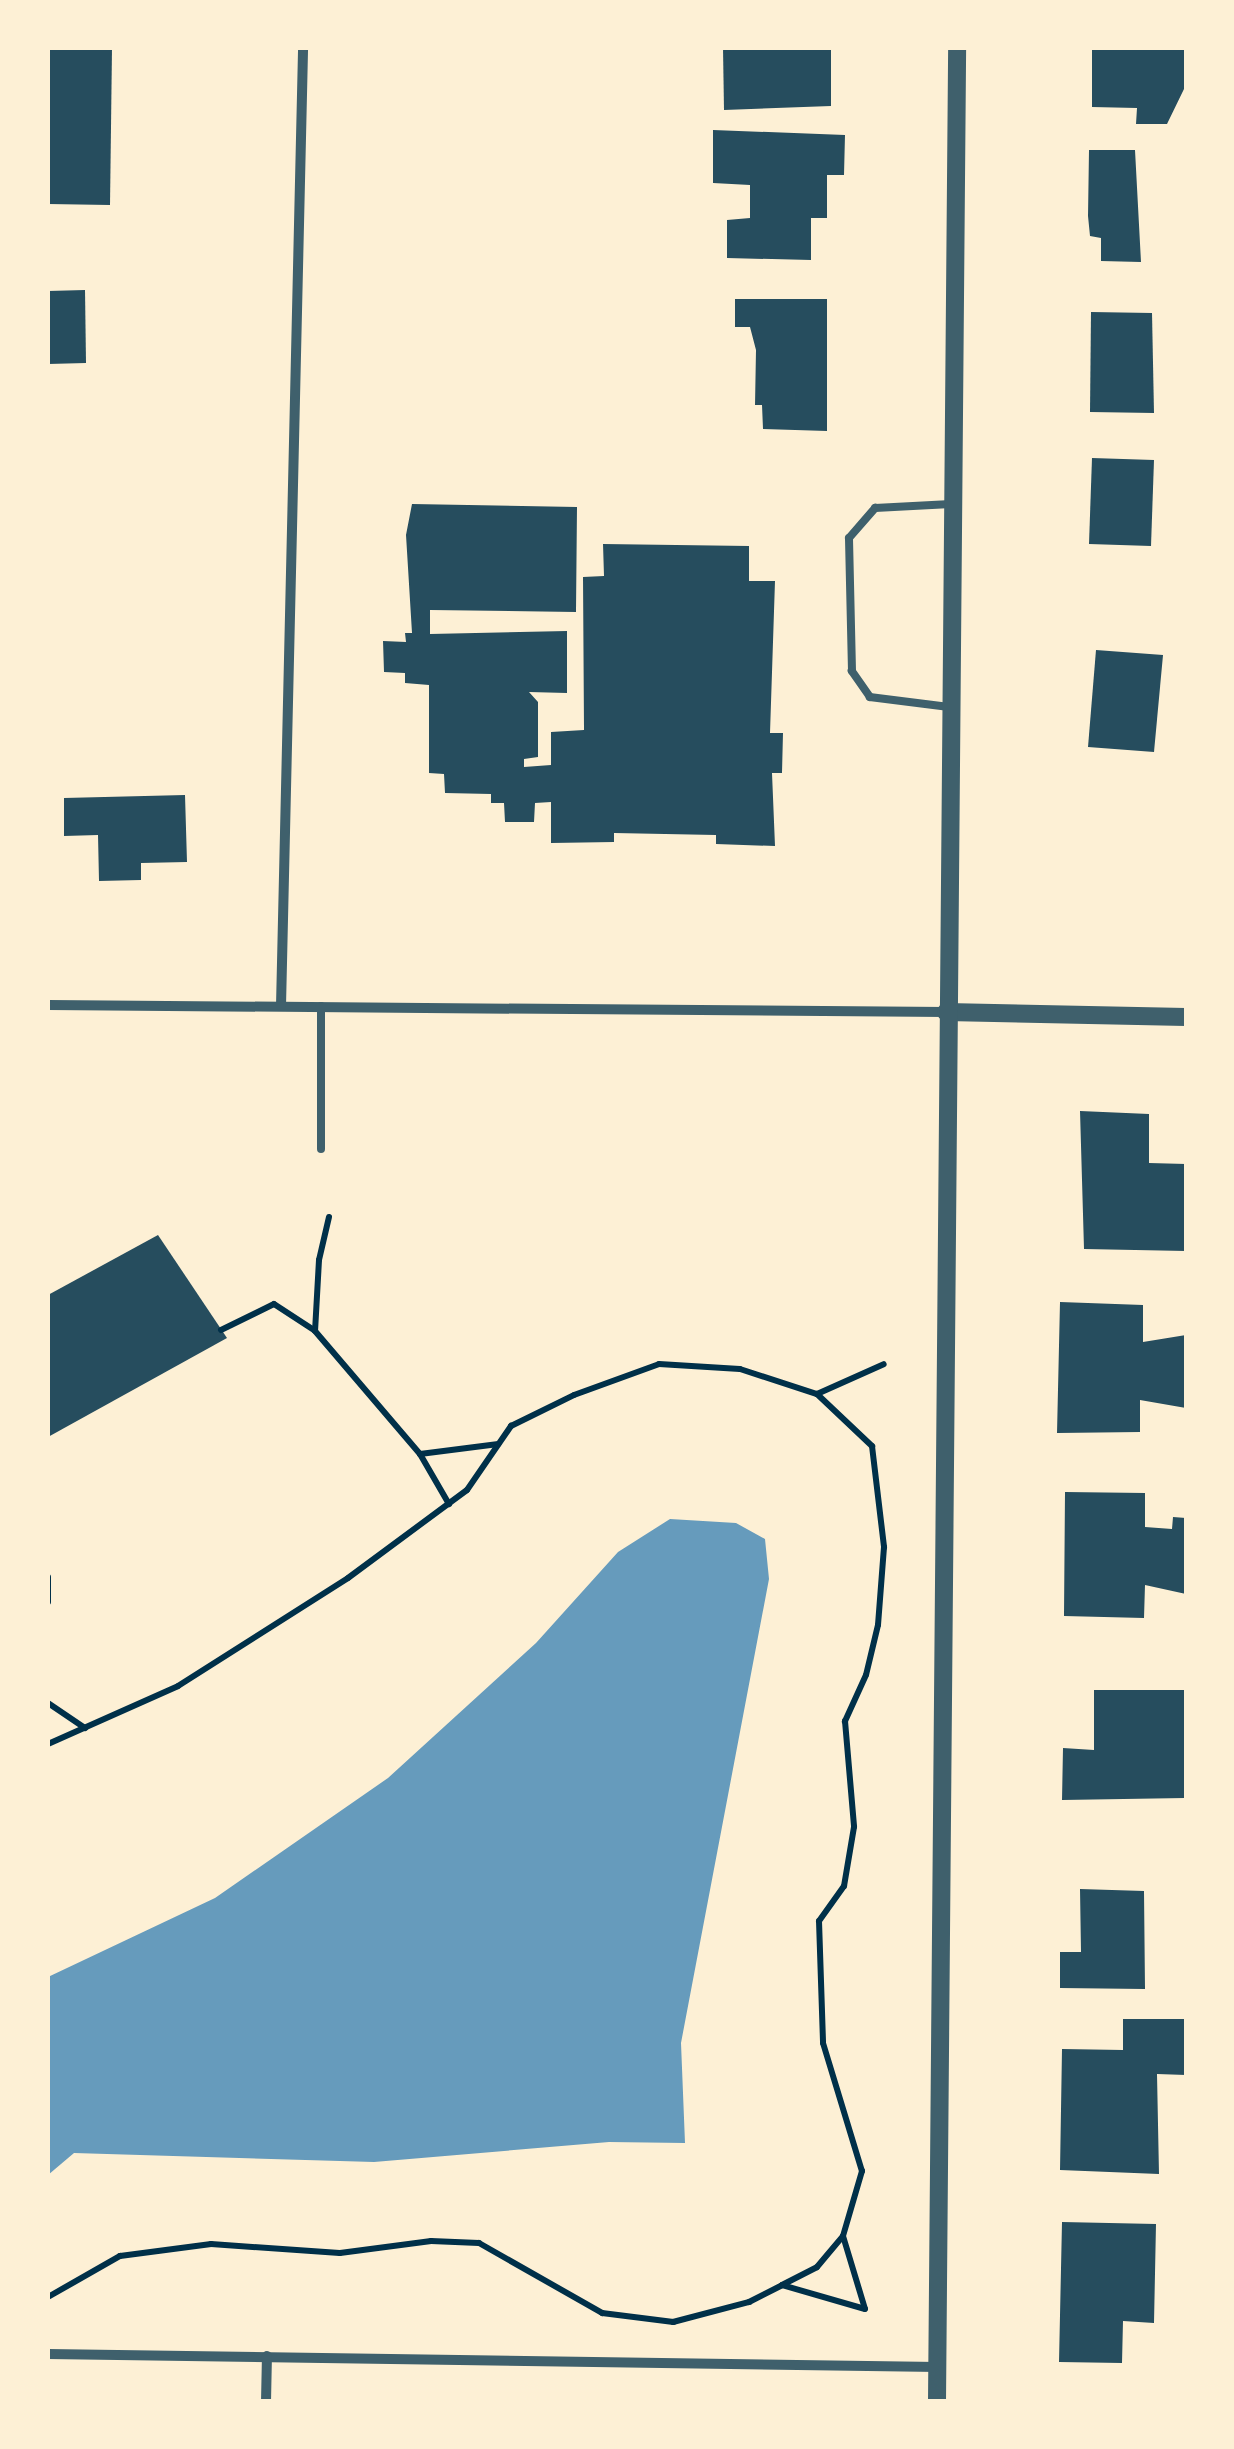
<!DOCTYPE html>
<style>
body{margin:0}
#map{position:relative;width:1234px;height:2449px;overflow:hidden;background:#fdf0d5;font-family:Raleway,sans-serif}
div>[style]{position:absolute}
.water>*{inset:0;background:#669bbc}
.building>*{inset:0;background:#264d5e}
.path>*{height:6px;margin:-3px;padding:0 3px;transform-origin:3px;border-radius:3px;background:#003049}
.service>*{height:8px;margin:-4px;padding:0 4px;transform-origin:4px;border-radius:4px;background:#3f606c}
.minor>*{height:10px;margin:-5px;padding:0 5px;transform-origin:5px;border-radius:5px;background:#3f606c}
.tertiary>*{height:18px;margin:-9px;padding:0 9px;transform-origin:9px;border-radius:9px;background:#3f606c}
span{translate:-50% -50%;white-space:nowrap;text-align:center;line-height:1.15;-webkit-text-stroke:8px #fdf0d5;paint-order:stroke}
.frame{position:absolute;inset:0;border:50px solid #fdf0d5;pointer-events:none}
</style>
<div id="map">
<div class="water">
<i style="clip-path:polygon(670px 1519px,736px 1523px,765px 1539px,769px 1579px,681px 2043px,685px 2143px,609px 2142px,374px 2162px,74px 2153px,48px 2175px,48px 1977px,215px 1898px,388px 1778px,536px 1643px,618px 1552px)"></i>
</div>
<div class="building">
<i style="clip-path:polygon(48px 48px,112px 48px,110px 205px,48px 204px)"></i>
<i style="clip-path:polygon(723px 48px,831px 48px,831px 106px,724px 110px)"></i>
<i style="clip-path:polygon(1092px 48px,1184px 48px,1184px 89px,1167px 124px,1136px 124px,1137px 108px,1092px 107px)"></i>
<i style="clip-path:polygon(713px 130px,845px 135px,844px 175px,827px 175px,827px 218px,811px 218px,811px 260px,727px 258px,727px 220px,750px 218px,750px 185px,713px 183px)"></i>
<i style="clip-path:polygon(1089px 150px,1135px 150px,1141px 262px,1101px 261px,1101px 238px,1090px 236px,1088px 216px)"></i>
<i style="clip-path:polygon(85px 290px,86px 363px,48px 364px,48px 291px)"></i>
<i style="clip-path:polygon(735px 299px,827px 299px,827px 431px,763px 429px,762px 405px,755px 405px,756px 350px,750px 327px,735px 327px)"></i>
<i style="clip-path:polygon(1091px 312px,1152px 313px,1154px 413px,1090px 412px)"></i>
<i style="clip-path:polygon(1092px 458px,1154px 460px,1151px 546px,1089px 544px)"></i>
<i style="clip-path:polygon(412px 504px,577px 507px,576px 612px,430px 610px,430px 634px,567px 631px,567px 693px,529px 692px,538px 702px,538px 757px,524px 759px,524px 767px,551px 765px,551px 732px,584px 730px,583px 577px,604px 576px,603px 544px,749px 546px,749px 581px,775px 581px,770px 733px,783px 733px,782px 773px,772px 773px,775px 846px,716px 844px,716px 835px,614px 833px,614px 842px,551px 843px,551px 802px,535px 803px,534px 822px,505px 822px,504px 803px,491px 803px,491px 794px,445px 793px,444px 774px,429px 773px,429px 685px,405px 683px,405px 673px,384px 672px,383px 641px,406px 642px,405px 633px,412px 633px,406px 535px)"></i>
<i style="clip-path:polygon(1096px 650px,1163px 655px,1154px 752px,1088px 747px)"></i>
<i style="clip-path:polygon(185px 795px,187px 862px,141px 863px,141px 880px,99px 881px,98px 835px,64px 836px,64px 798px)"></i>
<i style="clip-path:polygon(1080px 1111px,1149px 1114px,1149px 1163px,1186px 1164px,1186px 1251px,1084px 1249px)"></i>
<i style="clip-path:polygon(158px 1235px,227px 1338px,48px 1437px,48px 1295px)"></i>
<i style="clip-path:polygon(1060px 1302px,1143px 1305px,1143px 1342px,1186px 1335px,1186px 1408px,1140px 1400px,1140px 1432px,1057px 1433px)"></i>
<i style="clip-path:polygon(1065px 1492px,1145px 1493px,1145px 1527px,1172px 1529px,1173px 1517px,1186px 1518px,1186px 1594px,1145px 1585px,1144px 1618px,1064px 1616px)"></i>
<i style="clip-path:polygon(1094px 1690px,1186px 1690px,1185px 1798px,1062px 1800px,1063px 1748px,1094px 1750px)"></i>
<i style="clip-path:polygon(1080px 1889px,1144px 1891px,1145px 1989px,1060px 1988px,1060px 1952px,1081px 1952px)"></i>
<i style="clip-path:polygon(1123px 2019px,1186px 2019px,1186px 2075px,1157px 2074px,1159px 2174px,1060px 2170px,1062px 2049px,1123px 2050px)"></i>
<i style="clip-path:polygon(1062px 2222px,1156px 2224px,1154px 2323px,1123px 2321px,1122px 2363px,1059px 2362px)"></i>
</div>
<div class="path">
<i style="left:329px;top:1217px;width:44px;rotate:103.1deg"></i>
<i style="left:319px;top:1260px;width:71px;rotate:93.2deg"></i>
<i style="left:315px;top:1331px;width:162px;rotate:49.5deg"></i>
<i style="left:420px;top:1454px;width:79px;rotate:-7.3deg"></i>
<i style="left:221px;top:1330px;width:59px;rotate:-26.1deg"></i>
<i style="left:274px;top:1304px;width:48px;rotate:33deg"></i>
<i style="left:817px;top:1394px;width:73px;rotate:-24.1deg"></i>
<i style="left:420px;top:1454px;width:58px;rotate:59.9deg"></i>
<i style="left:48px;top:1577px;width:25px;rotate:90deg"></i>
<i style="left:48px;top:1703px;width:45px;rotate:34deg"></i>
<i style="left:48px;top:1744px;width:142px;rotate:-24deg"></i>
<i style="left:178px;top:1686px;width:201px;rotate:-32.4deg"></i>
<i style="left:348px;top:1578px;width:148px;rotate:-36.5deg"></i>
<i style="left:467px;top:1490px;width:78px;rotate:-55.5deg"></i>
<i style="left:511px;top:1426px;width:70px;rotate:-26.2deg"></i>
<i style="left:574px;top:1395px;width:90px;rotate:-20deg"></i>
<i style="left:659px;top:1364px;width:81px;rotate:3.5deg"></i>
<i style="left:740px;top:1369px;width:81px;rotate:18deg"></i>
<i style="left:817px;top:1394px;width:76px;rotate:43.4deg"></i>
<i style="left:872px;top:1446px;width:102px;rotate:83.2deg"></i>
<i style="left:884px;top:1547px;width:78px;rotate:94.4deg"></i>
<i style="left:878px;top:1625px;width:51px;rotate:103.5deg"></i>
<i style="left:866px;top:1675px;width:51px;rotate:114.5deg"></i>
<i style="left:845px;top:1721px;width:106px;rotate:85.1deg"></i>
<i style="left:854px;top:1827px;width:60px;rotate:99.6deg"></i>
<i style="left:844px;top:1886px;width:43px;rotate:125.5deg"></i>
<i style="left:819px;top:1921px;width:122px;rotate:88.1deg"></i>
<i style="left:823px;top:2043px;width:134px;rotate:73.1deg"></i>
<i style="left:862px;top:2171px;width:68px;rotate:106.3deg"></i>
<i style="left:48px;top:2297px;width:83px;rotate:-29.7deg"></i>
<i style="left:120px;top:2256px;width:92px;rotate:-7.5deg"></i>
<i style="left:211px;top:2244px;width:129px;rotate:4deg"></i>
<i style="left:340px;top:2253px;width:92px;rotate:-7.5deg"></i>
<i style="left:431px;top:2241px;width:48px;rotate:2.4deg"></i>
<i style="left:479px;top:2243px;width:142px;rotate:29.6deg"></i>
<i style="left:602px;top:2313px;width:72px;rotate:7.2deg"></i>
<i style="left:673px;top:2322px;width:79px;rotate:-14.7deg"></i>
<i style="left:749px;top:2302px;width:37px;rotate:-27deg"></i>
<i style="left:782px;top:2285px;width:39px;rotate:-27deg"></i>
<i style="left:817px;top:2267px;width:40px;rotate:-50deg"></i>
<i style="left:843px;top:2236px;width:76px;rotate:73.2deg"></i>
<i style="left:865px;top:2309px;width:86px;rotate:-163.9deg"></i>
</div>
<div class="service">
<i style="left:949px;top:707px;width:80px;rotate:-172.8deg"></i>
<i style="left:870px;top:697px;width:32px;rotate:-125deg"></i>
<i style="left:852px;top:671px;width:133px;rotate:-91.3deg"></i>
<i style="left:849px;top:538px;width:40px;rotate:-49deg"></i>
<i style="left:875px;top:508px;width:76px;rotate:-3deg"></i>
<i style="left:321px;top:1006px;width:143px;rotate:90deg"></i>
</div>
<div class="minor">
<i style="left:48px;top:1005px;width:898px;rotate:0.45deg"></i>
<i style="left:281px;top:1006px;width:958px;rotate:-88.68deg"></i>
<i style="left:48px;top:2354px;width:890px;rotate:0.84deg"></i>
<i style="left:266px;top:2402px;width:46px;rotate:-88.8deg"></i>
</div>
<div class="tertiary">
<i style="left:946px;top:1012px;width:240px;rotate:1.2deg"></i>
<i style="left:937px;top:2402px;width:2354px;rotate:-89.51deg"></i>
</div>
<div class="frame"></div>
</div>
